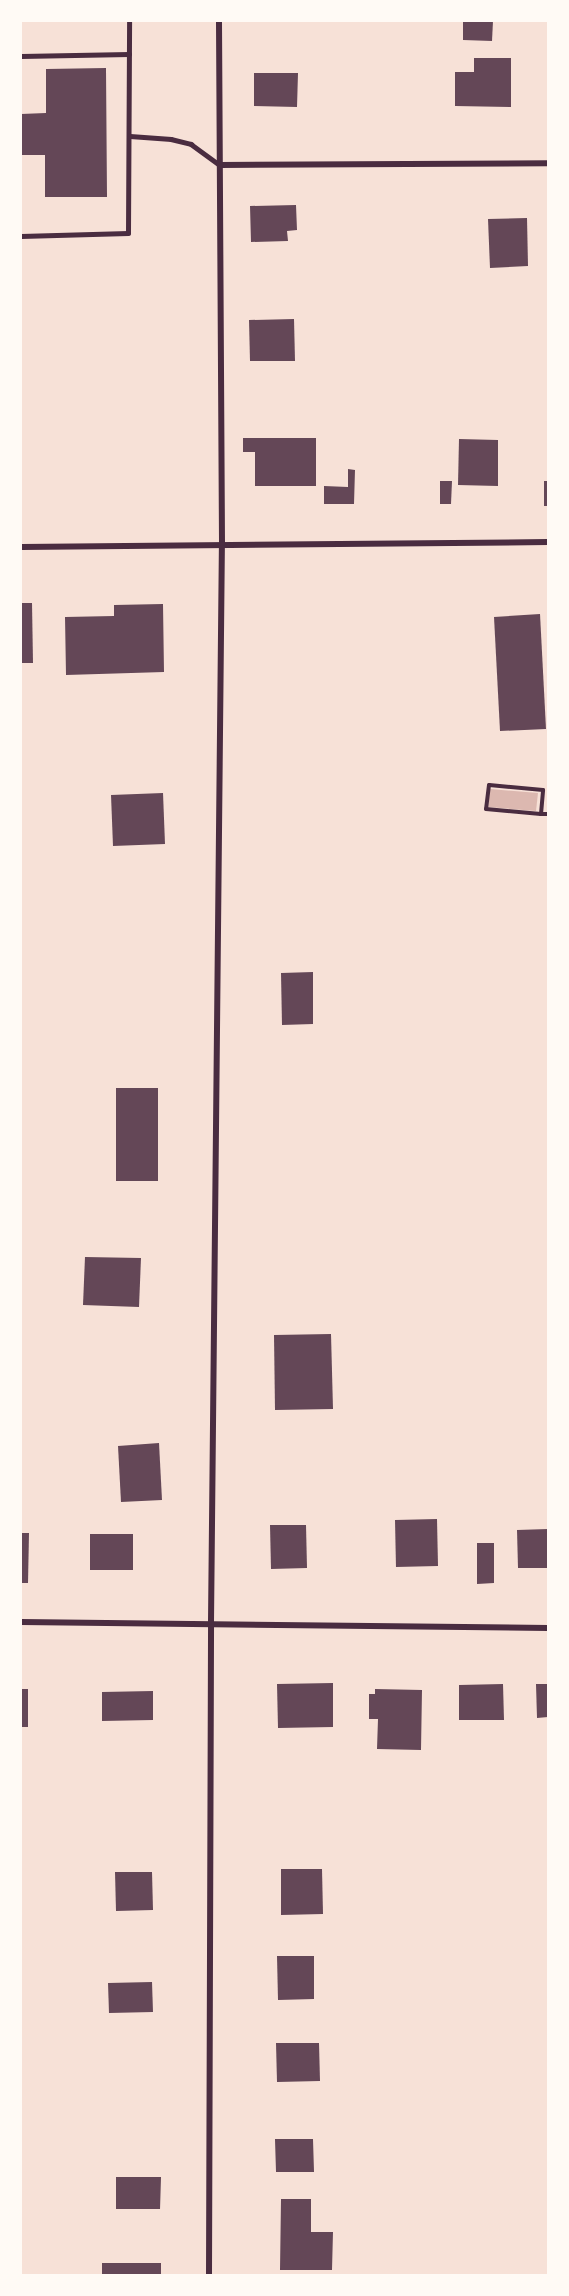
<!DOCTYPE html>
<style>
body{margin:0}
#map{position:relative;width:569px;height:2296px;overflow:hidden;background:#f7e1d7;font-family:"PT Serif",serif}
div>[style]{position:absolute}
.water>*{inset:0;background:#dcb8b0}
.building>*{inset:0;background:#644757}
.path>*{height:4px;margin:-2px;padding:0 2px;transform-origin:2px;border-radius:2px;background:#4a2c40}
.service>*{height:4.5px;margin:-2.25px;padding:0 2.25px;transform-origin:2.25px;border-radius:2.25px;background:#4a2c40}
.minor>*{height:6px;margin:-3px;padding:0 3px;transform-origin:3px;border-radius:3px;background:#4a2c40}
span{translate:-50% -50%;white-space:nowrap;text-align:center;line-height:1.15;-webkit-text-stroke:5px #fffaf5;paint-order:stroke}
.frame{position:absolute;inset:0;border:22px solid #fffaf5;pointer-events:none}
</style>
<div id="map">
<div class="water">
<i style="clip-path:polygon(490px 789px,538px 793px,536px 811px,488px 807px)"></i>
</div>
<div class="building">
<i style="clip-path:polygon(463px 21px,493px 21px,492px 41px,463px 40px)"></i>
<i style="clip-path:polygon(474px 58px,511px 58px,511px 107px,455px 106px,455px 72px,474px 72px)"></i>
<i style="clip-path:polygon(106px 68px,107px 197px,45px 197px,45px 155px,21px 155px,21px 114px,46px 113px,46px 69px)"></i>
<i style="clip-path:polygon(254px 73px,298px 73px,297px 107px,254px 106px)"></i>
<i style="clip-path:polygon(296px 205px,297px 230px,287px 231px,288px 241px,251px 242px,250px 206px)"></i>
<i style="clip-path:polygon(527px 218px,528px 266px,490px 268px,488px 219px)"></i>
<i style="clip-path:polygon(294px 319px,295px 361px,250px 361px,249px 320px)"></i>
<i style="clip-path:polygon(243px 438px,316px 438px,316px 486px,255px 486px,255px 452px,243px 452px)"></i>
<i style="clip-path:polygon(459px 439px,498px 440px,498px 486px,458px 485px)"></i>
<i style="clip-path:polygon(348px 469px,355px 470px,354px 504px,324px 504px,324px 486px,348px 487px)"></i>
<i style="clip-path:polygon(440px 481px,452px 481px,451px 504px,440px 504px)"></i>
<i style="clip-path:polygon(544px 481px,548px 481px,548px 506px,544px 506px)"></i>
<i style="clip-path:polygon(21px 603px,32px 603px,33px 663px,21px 663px)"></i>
<i style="clip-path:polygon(163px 604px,164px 672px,66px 675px,65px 617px,114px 616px,114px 605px)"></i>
<i style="clip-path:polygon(540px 614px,546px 729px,500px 731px,494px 617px)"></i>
<i style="clip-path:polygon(163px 793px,165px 844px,113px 846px,111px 795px)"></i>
<i style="clip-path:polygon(313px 972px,313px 1024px,282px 1025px,281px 973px)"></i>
<i style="clip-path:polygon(116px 1088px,158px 1088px,158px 1181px,116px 1181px)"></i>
<i style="clip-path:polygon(85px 1257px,141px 1258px,139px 1307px,83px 1305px)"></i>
<i style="clip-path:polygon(331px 1334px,333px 1409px,275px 1410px,274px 1335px)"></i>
<i style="clip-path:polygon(159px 1443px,162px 1500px,121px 1502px,118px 1446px)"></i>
<i style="clip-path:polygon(437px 1519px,438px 1566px,396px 1567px,395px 1520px)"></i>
<i style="clip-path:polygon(270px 1525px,306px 1525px,307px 1568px,271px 1569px)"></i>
<i style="clip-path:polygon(548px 1529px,548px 1568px,518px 1568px,517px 1530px)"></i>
<i style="clip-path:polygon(21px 1533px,29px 1533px,28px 1583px,21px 1583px)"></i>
<i style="clip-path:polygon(90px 1534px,133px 1534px,133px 1570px,90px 1570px)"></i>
<i style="clip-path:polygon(477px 1543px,494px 1543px,494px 1583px,477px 1584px)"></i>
<i style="clip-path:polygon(333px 1683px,333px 1727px,278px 1728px,277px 1684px)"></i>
<i style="clip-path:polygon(503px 1684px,504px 1720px,459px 1720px,459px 1685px)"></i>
<i style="clip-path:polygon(536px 1684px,548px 1684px,548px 1717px,537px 1718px)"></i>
<i style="clip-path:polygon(21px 1689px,28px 1689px,28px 1727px,21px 1727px)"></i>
<i style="clip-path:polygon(375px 1689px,422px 1690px,421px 1750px,377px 1749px,378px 1719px,369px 1719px,369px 1694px,375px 1694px)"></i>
<i style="clip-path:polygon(153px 1691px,153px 1720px,102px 1721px,102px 1692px)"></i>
<i style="clip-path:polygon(281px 1869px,322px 1869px,323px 1914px,281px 1915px)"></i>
<i style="clip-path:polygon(115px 1872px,152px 1872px,153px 1910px,116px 1911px)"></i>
<i style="clip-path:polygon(277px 1956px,314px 1956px,314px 1999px,278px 2000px)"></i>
<i style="clip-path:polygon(152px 1982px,153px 2012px,109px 2013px,108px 1983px)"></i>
<i style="clip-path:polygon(276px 2043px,319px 2043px,320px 2081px,277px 2082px)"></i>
<i style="clip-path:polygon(275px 2139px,313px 2139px,314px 2172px,276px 2172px)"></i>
<i style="clip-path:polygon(116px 2177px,161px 2177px,160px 2209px,116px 2209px)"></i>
<i style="clip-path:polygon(281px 2199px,311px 2199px,311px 2232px,333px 2232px,332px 2270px,280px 2270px)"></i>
<i style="clip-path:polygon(102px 2263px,161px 2263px,161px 2275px,102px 2275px)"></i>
</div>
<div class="path">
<i style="left:541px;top:814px;width:24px;rotate:-85deg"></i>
<i style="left:543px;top:790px;width:54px;rotate:-174.7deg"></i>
<i style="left:489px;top:785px;width:24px;rotate:97deg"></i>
<i style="left:486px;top:809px;width:55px;rotate:5.2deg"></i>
<i style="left:541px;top:814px;width:7px"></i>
</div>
<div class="service">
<i style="left:21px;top:56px;width:108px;rotate:-1.1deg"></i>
<i style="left:130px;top:136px;width:41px;rotate:4.2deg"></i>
<i style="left:171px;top:139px;width:21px;rotate:14deg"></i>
<i style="left:191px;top:144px;width:36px;rotate:36deg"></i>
<i style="left:21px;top:236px;width:107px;rotate:-1.6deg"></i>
<i style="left:128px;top:233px;width:212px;rotate:-89.7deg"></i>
</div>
<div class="minor">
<i style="left:220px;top:165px;width:328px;rotate:-0.3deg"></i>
<i style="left:21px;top:547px;width:527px;rotate:-0.54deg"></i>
<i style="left:21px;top:1622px;width:527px;rotate:0.65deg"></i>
<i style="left:209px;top:2275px;width:653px;rotate:-89.82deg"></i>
<i style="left:211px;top:1622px;width:1079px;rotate:-89.42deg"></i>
<i style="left:222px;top:543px;width:522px;rotate:-90.33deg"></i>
</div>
<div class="frame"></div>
</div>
